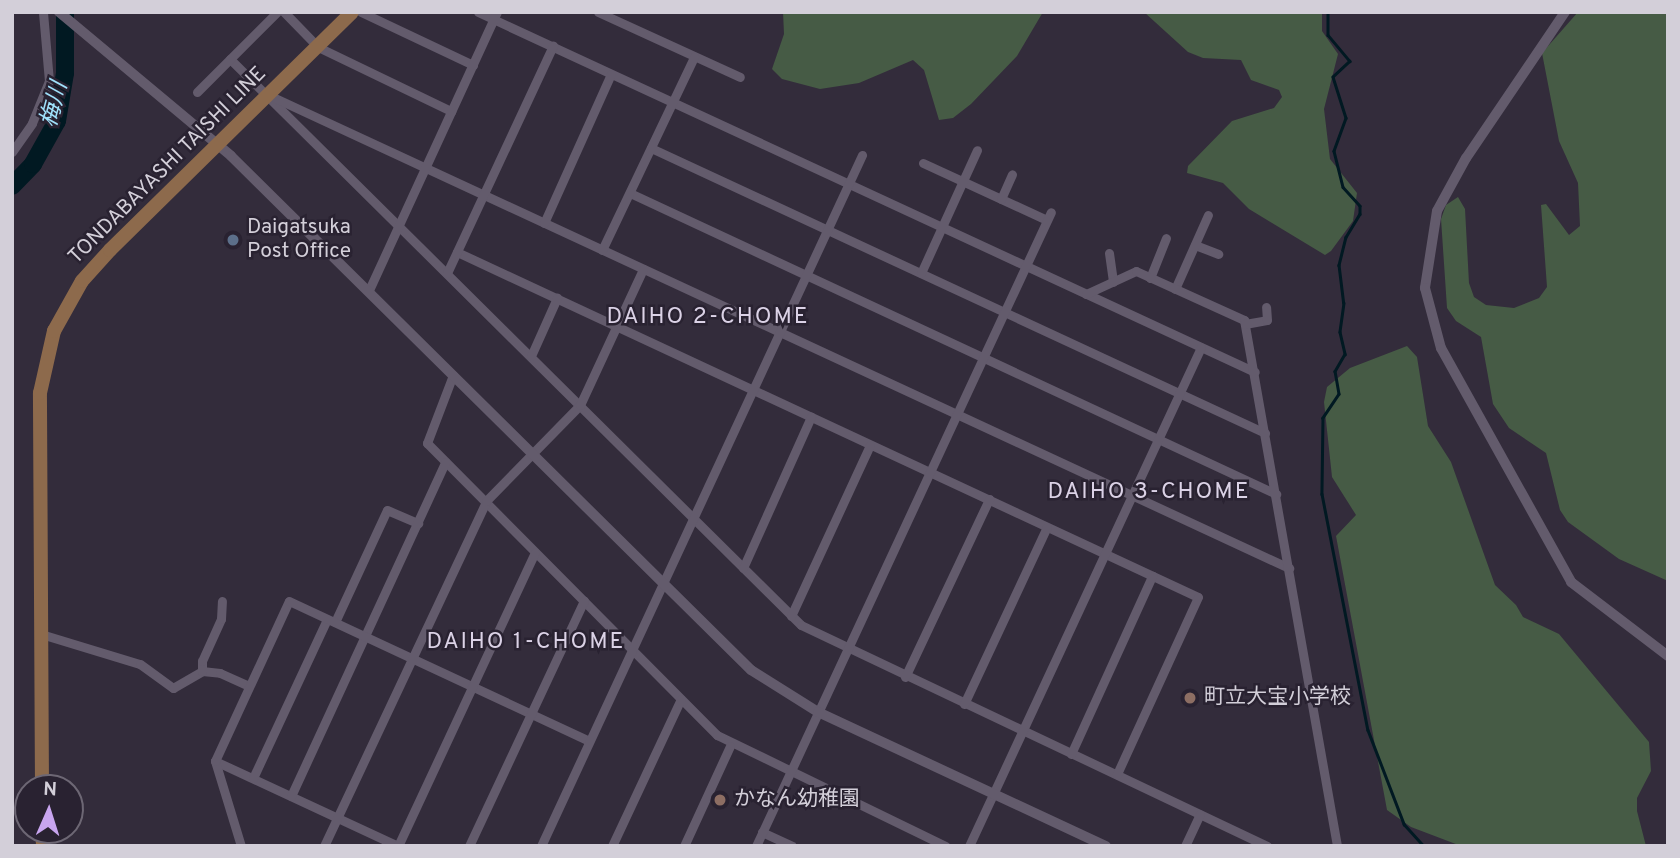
<!DOCTYPE html>
<meta charset="utf-8">
<style>
body{margin:0}
#map{position:relative;width:1680px;height:858px;overflow:hidden;background:#332c3b;font-family:Overpass,"Noto Sans JP",sans-serif}
div>[style]{position:absolute}
.forest>*{inset:0;background:#465b45}
.stream>*{height:2.5px;margin:-1.25px;padding:0 1.25px;transform-origin:1.25px;border-radius:1.25px;background:#011922}
.river>*{height:18px;margin:-9px;padding:0 9px;transform-origin:9px;border-radius:9px;background:#011922}
.minor>*{height:9px;margin:-4.5px;padding:0 4.5px;transform-origin:4.5px;border-radius:4.5px;background:#635b6c}
.tertiary>*{height:10px;margin:-5px;padding:0 5px;transform-origin:5px;border-radius:5px;background:#635b6c}
.primary>*{height:14px;margin:-7px;padding:0 7px;transform-origin:7px;border-radius:7px;background:#8d6a4c}
.dots>*{width:19px;height:19px;translate:-50% -50%;box-sizing:border-box;border:4px solid #292231;border-radius:50%}
span{translate:-50% -50%;white-space:nowrap;text-align:center;line-height:1.15;-webkit-text-stroke:5px #292231;paint-order:stroke}
.street-label{font-size:21px;color:#d3cfd9}
.poi-label{font-size:21px;color:#d3cfd9}
.left{translate:0 -50%;text-align:left}
.water-label{font-size:23px;color:#a0e1fb;font-style:italic}
.neighbourhood-label{font-size:23px;color:#dbd2e6;letter-spacing:2px}
.frame{position:absolute;inset:0;border:14px solid #d3cfd9;pointer-events:none}
.north{position:absolute;left:14px;top:774px;width:70px;height:70px;box-sizing:border-box;background:#292231;border:2px solid #6d6774;border-radius:50%;rotate:3deg;font-size:19px;font-weight:700;line-height:28px;text-align:center;color:#d3cfd9}
.north::after{content:'';display:block;margin:auto;width:24px;height:32px;background:#c8a5ef;clip-path:polygon(50% 0,100% 100%,50% 72%,0 100%)}
</style>
<div id="map">
<div class="forest">
<i style="clip-path:polygon(783px 12px,1043px 12px,1017px 56px,971px 104px,953px 118px,939px 120px,924px 70px,913px 60px,859px 83px,820px 89px,782px 79px,772px 69px,784px 34px)"></i>
<i style="clip-path:polygon(1144px 12px,1322px 12px,1322px 31px,1338px 54px,1324px 109px,1330px 159px,1357px 193px,1353px 221px,1331px 251px,1325px 255px,1249px 209px,1223px 183px,1187px 173px,1188px 166px,1232px 121px,1274px 108px,1282px 97px,1279px 90px,1251px 80px,1241px 60px,1203px 58px,1188px 52px)"></i>
<i style="clip-path:polygon(1578px 12px,1668px 12px,1668px 581px,1619px 559px,1568px 522px,1560px 510px,1546px 453px,1509px 428px,1493px 404px,1481px 337px,1456px 321px,1447px 308px,1441px 219px,1446px 205px,1458px 197px,1465px 209px,1469px 283px,1474px 297px,1486px 305px,1514px 308px,1539px 298px,1547px 287px,1541px 205px,1546px 204px,1569px 235px,1580px 226px,1578px 183px,1559px 141px,1542px 53px)"></i>
<i style="clip-path:polygon(1407px 346px,1417px 357px,1428px 426px,1451px 462px,1495px 585px,1516px 605px,1523px 617px,1559px 634px,1649px 742px,1651px 771px,1637px 798px,1637px 811px,1646px 846px,1461px 846px,1411px 827px,1387px 810px,1336px 536px,1356px 515px,1332px 477px,1324px 402px,1327px 387px,1350px 368px)"></i>
</div>
<div class="stream">
<i style="left:1328px;top:12px;width:23px;rotate:90deg"></i>
<i style="left:1328px;top:35px;width:34px;rotate:50deg"></i>
<i style="left:1350px;top:61px;width:23px;rotate:137deg"></i>
<i style="left:1333px;top:77px;width:43px;rotate:72.4deg"></i>
<i style="left:1346px;top:118px;width:35px;rotate:110deg"></i>
<i style="left:1334px;top:151px;width:37px;rotate:76deg"></i>
<i style="left:1343px;top:187px;width:25px;rotate:48deg"></i>
<i style="left:1360px;top:206px;width:8px;rotate:90deg"></i>
<i style="left:1360px;top:214px;width:27px;rotate:121deg"></i>
<i style="left:1346px;top:237px;width:29px;rotate:104deg"></i>
<i style="left:1339px;top:265px;width:38px;rotate:83deg"></i>
<i style="left:1344px;top:303px;width:29px;rotate:98deg"></i>
<i style="left:1340px;top:332px;width:23px;rotate:77deg"></i>
<i style="left:1345px;top:354px;width:20px;rotate:120deg"></i>
<i style="left:1335px;top:371px;width:23px;rotate:80deg"></i>
<i style="left:1339px;top:394px;width:29px;rotate:124deg"></i>
<i style="left:1323px;top:418px;width:76px;rotate:90.8deg"></i>
<i style="left:1322px;top:494px;width:240px;rotate:79deg"></i>
<i style="left:1368px;top:730px;width:101px;rotate:69deg"></i>
<i style="left:1404px;top:824px;width:30px;rotate:48deg"></i>
</div>
<div class="river">
<i style="left:12px;top:186px;width:30px;rotate:-46deg"></i>
<i style="left:33px;top:164px;width:49px;rotate:-60.8deg"></i>
<i style="left:57px;top:121px;width:49px;rotate:-80.5deg"></i>
<i style="left:65px;top:73px;width:61px;rotate:-90deg"></i>
</div>
<div class="minor">
<i style="left:284px;top:12px;width:49px;rotate:45.8deg"></i>
<i style="left:318px;top:47px;width:148px;rotate:25.7deg"></i>
<i style="left:361px;top:12px;width:124px;rotate:25.3deg"></i>
<i style="left:478px;top:12px;width:856px;rotate:24.86deg"></i>
<i style="left:598px;top:12px;width:156px;rotate:24.6deg"></i>
<i style="left:230px;top:59px;width:804px;rotate:44.75deg"></i>
<i style="left:801px;top:625px;width:516px;rotate:25.37deg"></i>
<i style="left:197px;top:92px;width:113px;rotate:-45deg"></i>
<i style="left:275px;top:98px;width:1118px;rotate:24.87deg"></i>
<i style="left:651px;top:148px;width:677px;rotate:24.9deg"></i>
<i style="left:12px;top:152px;width:35px;rotate:-55deg"></i>
<i style="left:32px;top:123px;width:45px;rotate:-68deg"></i>
<i style="left:49px;top:81px;width:69px;rotate:-95deg"></i>
<i style="left:923px;top:163px;width:136px;rotate:24.7deg"></i>
<i style="left:630px;top:193px;width:713px;rotate:24.98deg"></i>
<i style="left:1001px;top:199px;width:27px;rotate:-66deg"></i>
<i style="left:544px;top:223px;width:163px;rotate:-65.8deg"></i>
<i style="left:1195px;top:245px;width:25px;rotate:21deg"></i>
<i style="left:602px;top:250px;width:214px;rotate:-64.5deg"></i>
<i style="left:457px;top:252px;width:817px;rotate:24.97deg"></i>
<i style="left:1198px;top:597px;width:195px;rotate:114.6deg"></i>
<i style="left:1109px;top:253px;width:29px;rotate:82deg"></i>
<i style="left:447px;top:273px;width:251px;rotate:-65deg"></i>
<i style="left:921px;top:273px;width:135px;rotate:-65.5deg"></i>
<i style="left:1150px;top:278px;width:43px;rotate:-68.2deg"></i>
<i style="left:1175px;top:289px;width:81px;rotate:-66deg"></i>
<i style="left:369px;top:290px;width:306px;rotate:-65.3deg"></i>
<i style="left:1086px;top:294px;width:55px;rotate:-24.7deg"></i>
<i style="left:1136px;top:271px;width:119px;rotate:24.4deg"></i>
<i style="left:1244px;top:320px;width:534px;rotate:79.97deg"></i>
<i style="left:1245px;top:324px;width:22px;rotate:-10deg"></i>
<i style="left:1267px;top:320px;width:13px;rotate:-94deg"></i>
<i style="left:531px;top:356px;width:64px;rotate:-65.9deg"></i>
<i style="left:453px;top:375px;width:73px;rotate:110.9deg"></i>
<i style="left:427px;top:443px;width:412px;rotate:45.2deg"></i>
<i style="left:717px;top:735px;width:254px;rotate:25.9deg"></i>
<i style="left:743px;top:568px;width:166px;rotate:-65.8deg"></i>
<i style="left:791px;top:616px;width:188px;rotate:-65.2deg"></i>
<i style="left:335px;top:622px;width:123px;rotate:-65.1deg"></i>
<i style="left:387px;top:510px;width:34px;rotate:23deg"></i>
<i style="left:41px;top:634px;width:103px;rotate:16.9deg"></i>
<i style="left:140px;top:664px;width:41px;rotate:36deg"></i>
<i style="left:173px;top:688px;width:34px;rotate:-30deg"></i>
<i style="left:202px;top:671px;width:18px;rotate:6deg"></i>
<i style="left:220px;top:673px;width:32px;rotate:24deg"></i>
<i style="left:202px;top:671px;width:10px;rotate:-90deg"></i>
<i style="left:202px;top:661px;width:46px;rotate:-65.7deg"></i>
<i style="left:221px;top:619px;width:18px;rotate:-87deg"></i>
<i style="left:905px;top:677px;width:197px;rotate:-64.7deg"></i>
<i style="left:964px;top:704px;width:195px;rotate:-64.9deg"></i>
<i style="left:1071px;top:754px;width:196px;rotate:-65.5deg"></i>
<i style="left:215px;top:761px;width:202px;rotate:24.9deg"></i>
<i style="left:253px;top:778px;width:175px;rotate:-65deg"></i>
<i style="left:291px;top:796px;width:368px;rotate:-65.2deg"></i>
<i style="left:762px;top:832px;width:33px;rotate:25deg"></i>
<i style="left:241px;top:846px;width:89px;rotate:-107deg"></i>
<i style="left:215px;top:761px;width:176px;rotate:-65.2deg"></i>
<i style="left:289px;top:601px;width:331px;rotate:25deg"></i>
<i style="left:324px;top:846px;width:381px;rotate:-64.8deg"></i>
<i style="left:486px;top:501px;width:134px;rotate:-45.6deg"></i>
<i style="left:580px;top:405px;width:150px;rotate:-65.1deg"></i>
<i style="left:398px;top:846px;width:324px;rotate:-65deg"></i>
<i style="left:469px;top:846px;width:271px;rotate:-64.9deg"></i>
<i style="left:541px;top:846px;width:762px;rotate:-65.08deg"></i>
<i style="left:612px;top:846px;width:162px;rotate:-64.9deg"></i>
<i style="left:684px;top:846px;width:110px;rotate:-65.3deg"></i>
<i style="left:756px;top:846px;width:699px;rotate:-65.05deg"></i>
<i style="left:969px;top:846px;width:550px;rotate:-65.06deg"></i>
<i style="left:1185px;top:846px;width:35px;rotate:-65deg"></i>
</div>
<div class="tertiary">
<i style="left:59px;top:12px;width:224px;rotate:39.9deg"></i>
<i style="left:231px;top:156px;width:731px;rotate:44.67deg"></i>
<i style="left:751px;top:670px;width:79px;rotate:32.1deg"></i>
<i style="left:818px;top:712px;width:318px;rotate:25deg"></i>
<i style="left:1565px;top:12px;width:176px;rotate:124.1deg"></i>
<i style="left:1466px;top:158px;width:60px;rotate:118.7deg"></i>
<i style="left:1437px;top:211px;width:78px;rotate:98.9deg"></i>
<i style="left:1425px;top:288px;width:62px;rotate:75.1deg"></i>
<i style="left:1441px;top:348px;width:268px;rotate:60.9deg"></i>
<i style="left:1571px;top:582px;width:122px;rotate:37.3deg"></i>
</div>
<div class="primary">
<i style="left:42px;top:788px;width:395px;rotate:-90.3deg"></i>
<i style="left:40px;top:393px;width:64px;rotate:-77.3deg"></i>
<i style="left:54px;top:331px;width:57px;rotate:-60.8deg"></i>
<i style="left:82px;top:281px;width:42px;rotate:-47.9deg"></i>
<i style="left:110px;top:250px;width:339px;rotate:-44.5deg"></i>
<i style="left:42px;top:830px;width:16px;rotate:86deg"></i>
</div>
<div class="dots">
<i style="left:233px;top:240px;background:#5c6f8a"></i>
<i style="left:1190px;top:698px;background:#8d6e63"></i>
<i style="left:720px;top:800px;background:#8d6e63"></i>
</div>
<div class="street-label">
<span style="left:168px;top:166px;rotate:-45deg">TONDABAYASHI TAISHI LINE</span>
</div>
<div class="poi-label">
<span class="left" style="left:247px;top:240px">Daigatsuka<br>Post Office</span>
<span class="left" style="left:1204px;top:698px">町立大宝小学校</span>
<span class="left" style="left:734px;top:800px">かなん幼稚園</span>
</div>
<div class="water-label">
<span style="left:56px;top:105px;rotate:-75deg">梅川</span>
</div>
<div class="neighbourhood-label">
<span style="left:708px;top:318px">DAIHO 2-CHOME</span>
<span style="left:1149px;top:493px">DAIHO 3-CHOME</span>
<span style="left:526px;top:643px">DAIHO 1-CHOME</span>
</div>
<div class="frame"></div>
<div class="north">N</div>
</div>
